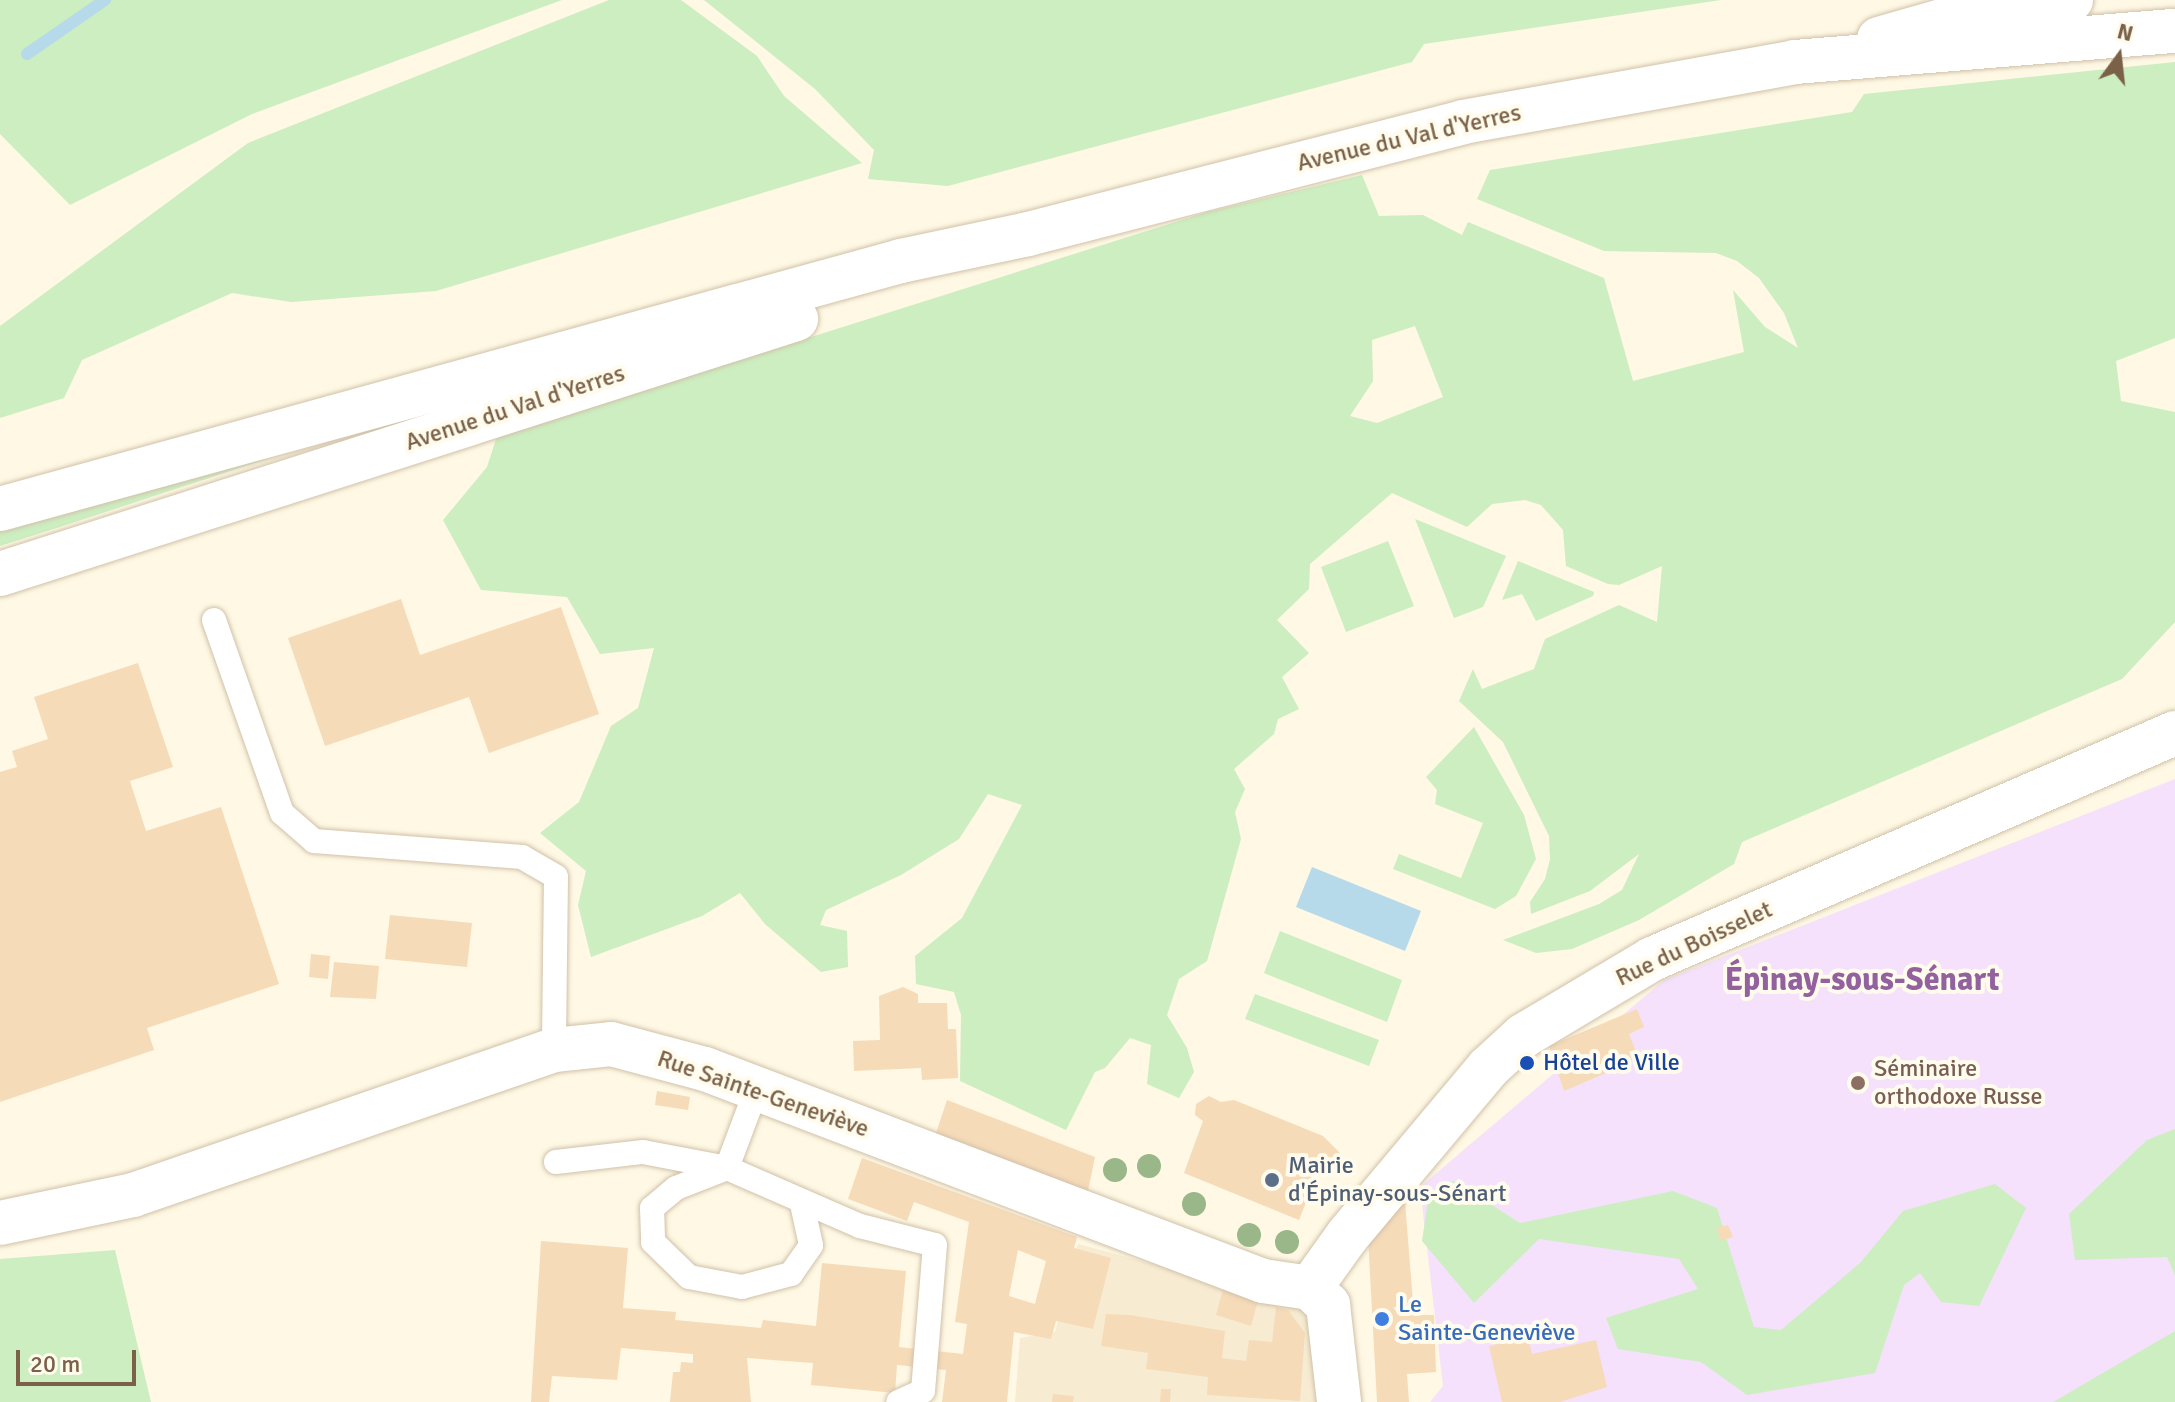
<!DOCTYPE html>
<meta charset="utf-8">
<style>
body{margin:0}
#map{position:relative;width:2175px;height:1402px;overflow:hidden;background:#fef8e4;font-family:Signika,sans-serif}
div>[style]{position:absolute}
.residential>*{inset:0;background:#f7ecd2}
.education>*{inset:0;background:#f5e1fb}
.green>*{inset:0;background:#cceec1}
.water>*{inset:0;background:#b7daea}
.stream>*{height:12px;margin:-6px;padding:0 6px;transform-origin:6px;border-radius:6px;background:#b7daea}
.building>*{inset:0;background:#f6dbb9}
.roads{filter:drop-shadow(0 0 2px #d1c1a9) drop-shadow(0 0 2px #d1c1a9)}
.service>*{height:24px;margin:-12px;padding:0 12px;transform-origin:12px;border-radius:12px;background:#fff}
.minor>*{height:44px;margin:-22px;padding:0 22px;transform-origin:22px;border-radius:22px;background:#fff}
.secondary>*{height:44px;margin:-22px;padding:0 22px;transform-origin:22px;border-radius:22px;background:#fff}
.trees>*{width:24px;height:24px;margin:-12px;border-radius:50%;background:#99b788}
.dots>*{width:22px;height:22px;translate:-50% -50%;box-sizing:border-box;border:4px solid #fffbed;border-radius:50%}
span{translate:-50% -50%;white-space:nowrap;text-align:center;line-height:1.15;-webkit-text-stroke:8px #fffbed;paint-order:stroke}
.street-label{font-size:24px;color:#7a6147}
.transit-label{font-size:24px;color:#164399}
.left{translate:0 -50%;text-align:left}
.education-label{font-size:24px;color:#785e54}
.service-label{font-size:24px;color:#4e5e75}
.shop-label{font-size:24px;color:#366cbe}
.district-label{font-size:32px;color:#93629e;font-weight:700}
.north{position:absolute;left:2079px;top:16px;width:80px;height:80px;-webkit-text-stroke:6px #fffbed;paint-order:stroke;rotate:15deg;font-size:22px;font-weight:700;line-height:32px;text-align:center;color:#7a6147}
.north::after{content:'';display:block;margin:auto;width:28px;height:36px;background:#7a6147;clip-path:polygon(50% 0,100% 100%,50% 72%,0 100%)}
.scale{position:absolute;left:16px;top:1350px;width:120px;height:36px;box-sizing:border-box;border:4px solid #7a6147;border-top:0;padding-left:10px;font-size:24px;line-height:28px;white-space:nowrap;color:#7a6147;-webkit-text-stroke:6px #fffbed;paint-order:stroke}
</style>
<div id="map">
<div class="residential">
<i style="clip-path:polygon(1078px 1244px,1317px 1308px,1327px 1402px,1015px 1402px,1020px 1338px,1055px 1332px)"></i>
</div>
<div class="education">
<i style="clip-path:polygon(2175px 779px,2175px 1402px,1430px 1402px,1443px 1386px,1420px 1187px,1664px 980px)"></i>
</div>
<div class="green">
<i style="clip-path:polygon(0 0,562px 0,252px 114px,70px 205px,0 134px)"></i>
<i style="clip-path:polygon(609px 0,681px 0,757px 56px,784px 96px,862px 163px,436px 291px,291px 302px,232px 293px,82px 360px,64px 398px,0 418px,0 326px,248px 143px)"></i>
<i style="clip-path:polygon(704px 0,1721px 0,1424px 44px,1412px 62px,948px 186px,868px 179px,874px 150px,815px 89px)"></i>
<i style="clip-path:polygon(evenodd,2175px 62px,2175px 338px,2116px 361px,2121px 401px,2175px 412px,2175px 622px,2122px 679px,1742px 842px,1734px 864px,1639px 920px,1572px 949px,1536px 953px,1503px 940px,1599px 904px,1622px 890px,1639px 854px,1590px 891px,1531px 914px,1530px 902px,1545px 879px,1550px 859px,1549px 836px,1503px 742px,1459px 701px,1473px 669px,1482px 689px,1534px 669px,1545px 639px,1619px 605px,1657px 622px,1662px 566px,1619px 585px,1608px 584px,1566px 566px,1563px 530px,1541px 505px,1525px 500px,1492px 504px,1467px 527px,1392px 493px,1310px 564px,1309px 589px,1277px 620px,1309px 653px,1282px 677px,1299px 709px,1278px 719px,1274px 734px,1234px 769px,1245px 789px,1235px 812px,1241px 839px,1207px 961px,1179px 979px,1167px 1015px,1187px 1048px,1194px 1072px,1179px 1098px,1147px 1084px,1151px 1045px,1130px 1038px,1105px 1068px,1095px 1072px,1066px 1130px,960px 1081px,961px 1015px,954px 992px,916px 984px,915px 956px,962px 918px,1022px 805px,988px 794px,959px 839px,901px 875px,826px 910px,820px 925px,847px 931px,848px 967px,821px 972px,765px 924px,740px 893px,702px 916px,591px 957px,578px 905px,586px 871px,540px 833px,579px 802px,611px 726px,638px 708px,654px 648px,600px 654px,567px 597px,481px 590px,443px 520px,487px 467px,497px 436px,1207px 212px,1362px 175px,1379px 216px,1423px 215px,1462px 235px,1468px 222px,1604px 278px,1633px 381px,1744px 352px,1733px 290px,1765px 327px,1798px 348px,1784px 313px,1759px 278px,1737px 261px,1716px 253px,1604px 251px,1477px 199px,1490px 170px,1852px 112px,1864px 94px,2175px 62px,1415px 326px,1443px 397px,1377px 423px,1350px 416px,1373px 381px,1372px 340px,1415px 326px)"></i>
<i style="clip-path:polygon(291px 451px,63px 526px,0 546px,0 527px)"></i>
<i style="clip-path:polygon(1415px 519px,1506px 556px,1483px 607px,1454px 618px)"></i>
<i style="clip-path:polygon(1388px 541px,1414px 606px,1346px 632px,1321px 567px)"></i>
<i style="clip-path:polygon(1518px 561px,1594px 592px,1593px 596px,1536px 621px,1522px 594px,1502px 600px)"></i>
<i style="clip-path:polygon(1474px 727px,1524px 815px,1536px 859px,1516px 896px,1495px 909px,1393px 869px,1399px 854px,1461px 878px,1483px 823px,1435px 804px,1437px 790px,1426px 777px)"></i>
<i style="clip-path:polygon(1280px 931px,1402px 980px,1387px 1022px,1264px 973px)"></i>
<i style="clip-path:polygon(1255px 994px,1379px 1040px,1369px 1066px,1245px 1019px)"></i>
<i style="clip-path:polygon(2175px 1129px,2175px 1275px,2167px 1257px,2075px 1260px,2069px 1214px,2147px 1140px)"></i>
<i style="clip-path:polygon(1454px 1181px,1520px 1223px,1673px 1191px,1717px 1208px,1754px 1327px,1781px 1330px,1860px 1263px,1903px 1211px,1995px 1184px,2026px 1208px,1979px 1306px,1941px 1302px,1920px 1273px,1904px 1285px,1875px 1373px,1747px 1395px,1701px 1362px,1618px 1349px,1606px 1318px,1698px 1289px,1679px 1259px,1539px 1239px,1474px 1303px,1422px 1241px,1428px 1200px)"></i>
<i style="clip-path:polygon(115px 1250px,151px 1402px,0 1402px,0 1259px)"></i>
<i style="clip-path:polygon(2175px 1331px,2175px 1402px,2053px 1402px)"></i>
</div>
<div class="water">
<i style="clip-path:polygon(1312px 867px,1421px 911px,1405px 951px,1296px 907px)"></i>
</div>
<div class="stream">
<i style="left:27px;top:54px;width:95px;rotate:-34.7deg"></i>
</div>
<div class="building">
<i style="clip-path:polygon(401px 599px,420px 655px,561px 607px,599px 714px,489px 753px,469px 697px,325px 746px,288px 638px)"></i>
<i style="clip-path:polygon(138px 663px,173px 767px,130px 781px,146px 831px,221px 807px,279px 984px,147px 1028px,154px 1050px,0 1102px,0 772px,17px 767px,12px 751px,48px 739px,34px 697px)"></i>
<i style="clip-path:polygon(390px 915px,472px 923px,467px 967px,385px 959px)"></i>
<i style="clip-path:polygon(311px 954px,330px 956px,328px 979px,309px 977px)"></i>
<i style="clip-path:polygon(334px 962px,379px 966px,376px 999px,330px 997px)"></i>
<i style="clip-path:polygon(903px 987px,918px 994px,918px 1003px,947px 1003px,948px 1029px,956px 1029px,958px 1078px,922px 1080px,921px 1068px,854px 1071px,853px 1041px,880px 1040px,879px 996px)"></i>
<i style="clip-path:polygon(1637px 1009px,1644px 1027px,1629px 1034px,1639px 1059px,1564px 1091px,1549px 1046px)"></i>
<i style="clip-path:polygon(657px 1091px,690px 1097px,688px 1110px,655px 1105px)"></i>
<i style="clip-path:polygon(1209px 1096px,1221px 1102px,1234px 1100px,1323px 1136px,1340px 1153px,1334px 1171px,1319px 1170px,1299px 1220px,1184px 1173px,1203px 1121px,1195px 1115px,1196px 1104px)"></i>
<i style="clip-path:polygon(947px 1100px,1095px 1157px,1088px 1191px,935px 1136px)"></i>
<i style="clip-path:polygon(evenodd,862px 1158px,1077px 1237px,1074px 1248px,1111px 1258px,1093px 1329px,1056px 1321px,1051px 1339px,1014px 1332px,1007px 1402px,942px 1402px,946px 1370px,897px 1365px,895px 1393px,811px 1385px,813px 1363px,747px 1358px,751px 1402px,670px 1402px,673px 1372px,680px 1372px,681px 1362px,693px 1363px,693px 1354px,621px 1348px,617px 1380px,552px 1376px,549px 1402px,531px 1402px,541px 1241px,628px 1248px,623px 1308px,676px 1312px,675px 1320px,761px 1328px,763px 1320px,816px 1326px,822px 1263px,906px 1271px,899px 1347px,963px 1354px,967px 1324px,955px 1322px,969px 1222px,914px 1202px,907px 1221px,848px 1199px,862px 1158px,1018px 1250px,1046px 1261px,1035px 1304px,1009px 1296px,1018px 1250px)"></i>
<i style="clip-path:polygon(1404px 1189px,1414px 1315px,1434px 1315px,1436px 1372px,1407px 1374px,1409px 1402px,1377px 1402px,1368px 1237px)"></i>
<i style="clip-path:polygon(1728px 1225px,1733px 1237px,1721px 1241px,1716px 1228px)"></i>
<i style="clip-path:polygon(1223px 1289px,1258px 1301px,1251px 1326px,1216px 1315px)"></i>
<i style="clip-path:polygon(1276px 1307px,1288px 1310px,1305px 1333px,1300px 1401px,1207px 1395px,1208px 1377px,1146px 1369px,1148px 1353px,1101px 1346px,1106px 1314px,1130px 1315px,1225px 1331px,1222px 1358px,1246px 1361px,1249px 1340px,1272px 1342px)"></i>
<i style="clip-path:polygon(1528px 1338px,1532px 1354px,1596px 1340px,1607px 1387px,1560px 1402px,1502px 1402px,1489px 1346px)"></i>
<i style="clip-path:polygon(1161px 1389px,1171px 1389px,1170px 1402px,1160px 1402px)"></i>
<i style="clip-path:polygon(1053px 1394px,1074px 1396px,1073px 1402px,1052px 1402px)"></i>
</div>
<div class="roads">
<div class="service">
<i style="left:214px;top:620px;width:205px;rotate:70.6deg"></i>
<i style="left:282px;top:813px;width:43px;rotate:41.2deg"></i>
<i style="left:314px;top:841px;width:209px;rotate:4.4deg"></i>
<i style="left:522px;top:857px;width:39px;rotate:30deg"></i>
<i style="left:556px;top:877px;width:173px;rotate:90.7deg"></i>
<i style="left:757px;top:1088px;width:85px;rotate:110.6deg"></i>
<i style="left:727px;top:1168px;width:55px;rotate:158.6deg"></i>
<i style="left:676px;top:1188px;width:31px;rotate:140deg"></i>
<i style="left:652px;top:1208px;width:34px;rotate:88deg"></i>
<i style="left:653px;top:1242px;width:50px;rotate:44.2deg"></i>
<i style="left:689px;top:1277px;width:54px;rotate:10.7deg"></i>
<i style="left:742px;top:1287px;width:51px;rotate:-14.9deg"></i>
<i style="left:791px;top:1274px;width:35px;rotate:-55deg"></i>
<i style="left:811px;top:1245px;width:42px;rotate:-102.4deg"></i>
<i style="left:556px;top:1162px;width:88px;rotate:-6.6deg"></i>
<i style="left:643px;top:1152px;width:86px;rotate:10.8deg"></i>
<i style="left:727px;top:1168px;width:145px;rotate:23.6deg"></i>
<i style="left:860px;top:1226px;width:77px;rotate:14.2deg"></i>
<i style="left:935px;top:1245px;width:146px;rotate:94.7deg"></i>
<i style="left:923px;top:1391px;width:27px;rotate:156deg"></i>
</div>
<div class="minor">
<i style="left:0;top:1223px;width:136px;rotate:-11.9deg"></i>
<i style="left:133px;top:1195px;width:445px;rotate:-19deg"></i>
<i style="left:554px;top:1050px;width:57px;rotate:-6deg"></i>
<i style="left:611px;top:1044px;width:97px;rotate:14.9deg"></i>
<i style="left:705px;top:1069px;width:597px;rotate:20.8deg"></i>
<i style="left:1263px;top:1281px;width:48px;rotate:8.5deg"></i>
<i style="left:1310px;top:1288px;width:25px;rotate:43deg"></i>
<i style="left:1328px;top:1305px;width:98px;rotate:83.5deg"></i>
<i style="left:1310px;top:1288px;width:65px;rotate:-54.4deg"></i>
<i style="left:1348px;top:1235px;width:218px;rotate:-50deg"></i>
<i style="left:1488px;top:1068px;width:47px;rotate:-42.4deg"></i>
<i style="left:1523px;top:1036px;width:150px;rotate:-30.8deg"></i>
<i style="left:1652px;top:959px;width:570px;rotate:-23.37deg"></i>
</div>
<div class="secondary">
<i style="left:1879px;top:39px;width:91px;rotate:-16deg"></i>
<i style="left:1966px;top:14px;width:106px;rotate:-7.6deg"></i>
<i style="left:0;top:509px;width:935px;rotate:-15.39deg"></i>
<i style="left:901px;top:261px;width:130px;rotate:-12deg"></i>
<i style="left:1028px;top:234px;width:449px;rotate:-14.4deg"></i>
<i style="left:1463px;top:122px;width:337px;rotate:-10.2deg"></i>
<i style="left:1795px;top:62px;width:381px;rotate:-4.7deg"></i>
<i style="left:0;top:574px;width:836px;rotate:-17.76deg"></i>
</div>
</div>
<div class="trees">
<i style="left:1149px;top:1166px"></i>
<i style="left:1115px;top:1170px"></i>
<i style="left:1194px;top:1204px"></i>
<i style="left:1249px;top:1235px"></i>
<i style="left:1287px;top:1242px"></i>
</div>
<div class="dots">
<i style="left:1527px;top:1063px;background:#1a4fb4"></i>
<i style="left:1858px;top:1083px;background:#8d6e63"></i>
<i style="left:1272px;top:1180px;background:#5c6f8a"></i>
<i style="left:1382px;top:1319px;background:#3f7fe0"></i>
</div>
<div class="street-label">
<span style="left:1409px;top:138px;rotate:-13deg">Avenue du Val d'Yerres</span>
<span style="left:515px;top:408px;rotate:-18deg">Avenue du Val d'Yerres</span>
<span style="left:1694px;top:944px;rotate:-25deg">Rue du Boisselet</span>
<span style="left:763px;top:1094px;rotate:19deg">Rue Sainte-Geneviève</span>
</div>
<div class="transit-label">
<span class="left" style="left:1543px;top:1063px">Hôtel de Ville</span>
</div>
<div class="education-label">
<span class="left" style="left:1874px;top:1083px">Séminaire<br>orthodoxe Russe</span>
</div>
<div class="service-label">
<span class="left" style="left:1288px;top:1180px">Mairie<br>d'Épinay-sous-Sénart</span>
</div>
<div class="shop-label">
<span class="left" style="left:1398px;top:1319px">Le<br>Sainte-Geneviève</span>
</div>
<div class="district-label">
<span style="left:1862px;top:980px">Épinay-sous-Sénart</span>
</div>
<div class="north">N</div>
<div class="scale">20 m</div>
</div>
